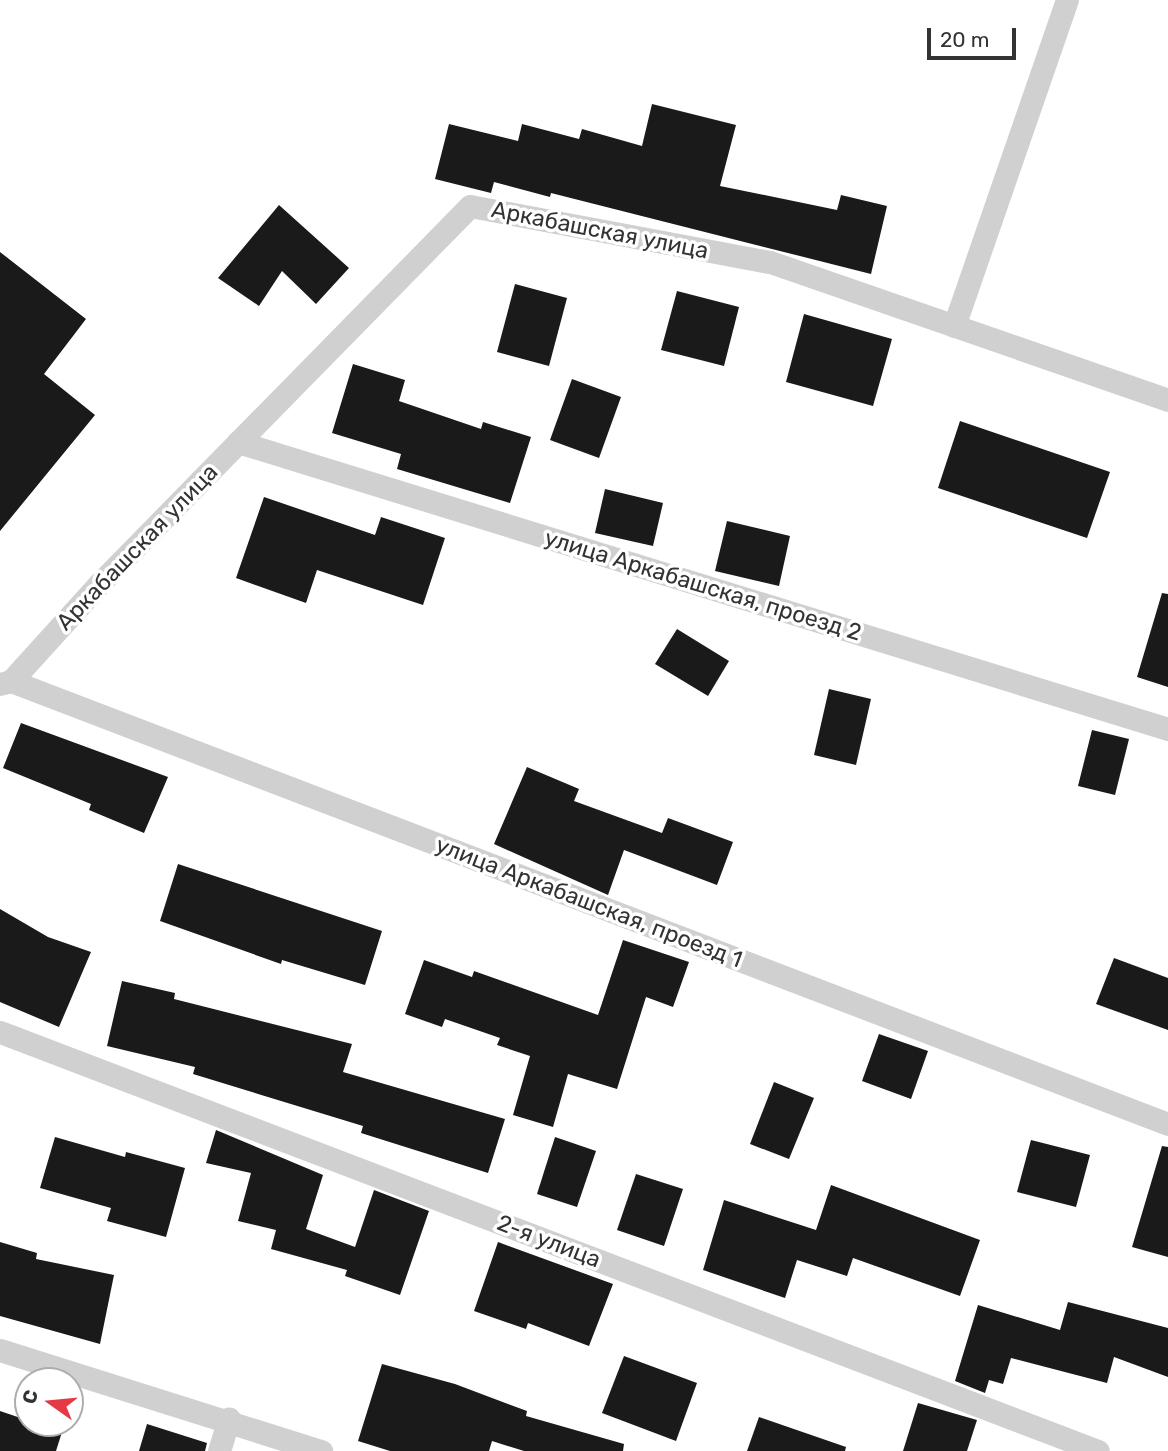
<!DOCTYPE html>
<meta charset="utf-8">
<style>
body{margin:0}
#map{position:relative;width:1168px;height:1451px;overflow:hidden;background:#fff;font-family:Rubik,sans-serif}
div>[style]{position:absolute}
.building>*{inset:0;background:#1a1a1a}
.street>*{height:23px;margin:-11.5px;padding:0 11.5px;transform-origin:11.5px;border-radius:11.5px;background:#d0d0d0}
span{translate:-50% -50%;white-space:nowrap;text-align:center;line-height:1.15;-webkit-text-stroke:7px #fff;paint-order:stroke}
.street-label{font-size:23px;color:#333}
.north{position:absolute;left:14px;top:1367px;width:70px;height:70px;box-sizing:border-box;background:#fff;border:2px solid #adadad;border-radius:50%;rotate:285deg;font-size:19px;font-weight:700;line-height:28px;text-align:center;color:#333}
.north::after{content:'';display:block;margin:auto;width:24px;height:32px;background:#e63946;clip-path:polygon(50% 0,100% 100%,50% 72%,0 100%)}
.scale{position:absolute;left:927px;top:28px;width:89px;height:32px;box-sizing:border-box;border:4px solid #333;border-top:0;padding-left:9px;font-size:21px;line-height:24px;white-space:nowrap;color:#333;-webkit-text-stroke:5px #fff;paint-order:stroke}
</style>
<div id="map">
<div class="building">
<i style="clip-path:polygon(652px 104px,736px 125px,720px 186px,837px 210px,841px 195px,887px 206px,871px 274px,551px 193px,550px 197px,494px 182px,491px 193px,435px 179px,449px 124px,518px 141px,522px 124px,579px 139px,582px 129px,642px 146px)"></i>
<i style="clip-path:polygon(279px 205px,349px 268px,316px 304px,282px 271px,259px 306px,218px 278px)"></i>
<i style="clip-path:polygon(0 252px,86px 319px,44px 374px,95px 415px,0 531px)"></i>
<i style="clip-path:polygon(515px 284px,567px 298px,549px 366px,497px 352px)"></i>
<i style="clip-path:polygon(677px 291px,739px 307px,724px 366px,661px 350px)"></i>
<i style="clip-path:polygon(804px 314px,892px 339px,873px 406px,786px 382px)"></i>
<i style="clip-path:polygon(353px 364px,405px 380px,399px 401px,481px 429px,483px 422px,531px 437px,510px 503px,397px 469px,401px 454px,332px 433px)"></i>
<i style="clip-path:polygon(572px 379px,621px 397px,599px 458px,550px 440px)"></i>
<i style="clip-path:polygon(960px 421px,1110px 472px,1087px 538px,938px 488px)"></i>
<i style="clip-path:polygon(605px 489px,663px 503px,653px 546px,595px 533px)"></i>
<i style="clip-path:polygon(264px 497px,375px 535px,381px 517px,445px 538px,423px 605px,317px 570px,306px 603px,236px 578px)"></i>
<i style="clip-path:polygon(727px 521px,790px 536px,779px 586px,715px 571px)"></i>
<i style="clip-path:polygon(1162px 593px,1168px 594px,1168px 687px,1137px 677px)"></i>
<i style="clip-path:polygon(677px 629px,729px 661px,708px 696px,655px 664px)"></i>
<i style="clip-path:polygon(829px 689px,871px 699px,856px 765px,814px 755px)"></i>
<i style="clip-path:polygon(21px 723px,168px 777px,144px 833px,89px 810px,91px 804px,3px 768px)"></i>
<i style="clip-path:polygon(1092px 730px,1129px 739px,1115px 795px,1078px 786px)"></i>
<i style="clip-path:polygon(527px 767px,579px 789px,574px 801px,662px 833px,668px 818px,733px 842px,717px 885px,624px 850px,608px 895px,494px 844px)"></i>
<i style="clip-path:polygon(178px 864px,382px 931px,365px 985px,282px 960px,281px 964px,160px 921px)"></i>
<i style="clip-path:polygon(0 909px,48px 937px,91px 952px,59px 1027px,0 1002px)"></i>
<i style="clip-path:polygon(623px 940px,689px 962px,673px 1007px,646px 997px,617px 1089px,568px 1074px,553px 1127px,513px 1115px,530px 1056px,497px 1045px,500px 1038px,445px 1019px,442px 1027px,405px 1014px,424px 960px,472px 977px,474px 971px,598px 1015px)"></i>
<i style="clip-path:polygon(1114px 958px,1168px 978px,1168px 1030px,1096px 1004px)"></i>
<i style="clip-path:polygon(122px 981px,175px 993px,174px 999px,352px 1044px,343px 1072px,505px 1119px,488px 1173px,361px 1133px,363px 1126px,193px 1074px,195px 1067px,107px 1046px)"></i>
<i style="clip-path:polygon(879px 1034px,928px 1051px,911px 1099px,862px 1081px)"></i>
<i style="clip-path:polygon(774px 1082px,814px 1098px,789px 1159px,750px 1144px)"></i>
<i style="clip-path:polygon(216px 1130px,323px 1175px,306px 1229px,355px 1247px,374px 1190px,429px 1211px,400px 1295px,345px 1276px,347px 1270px,271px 1249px,276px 1230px,238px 1221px,251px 1173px,206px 1163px)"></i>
<i style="clip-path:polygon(55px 1137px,125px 1157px,126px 1152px,185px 1168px,166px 1237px,107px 1221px,111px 1208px,40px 1188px)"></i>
<i style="clip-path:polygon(555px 1137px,596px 1151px,577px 1207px,537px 1194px)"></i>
<i style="clip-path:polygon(1031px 1140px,1090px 1155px,1076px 1207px,1017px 1192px)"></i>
<i style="clip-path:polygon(1162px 1146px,1168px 1147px,1168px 1257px,1132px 1247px)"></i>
<i style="clip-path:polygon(636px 1174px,683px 1189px,664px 1246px,617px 1230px)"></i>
<i style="clip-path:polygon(831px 1185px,980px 1240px,960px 1296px,853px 1258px,847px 1276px,797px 1260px,785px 1298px,703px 1270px,724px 1200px,816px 1230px)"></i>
<i style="clip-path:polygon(0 1242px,37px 1253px,36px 1259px,114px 1275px,100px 1344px,0 1316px)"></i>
<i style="clip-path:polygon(498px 1242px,613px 1284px,589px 1346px,528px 1323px,526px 1329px,474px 1311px)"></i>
<i style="clip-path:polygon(1068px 1302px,1168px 1328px,1168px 1377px,1114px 1357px,1107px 1383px,1011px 1358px,1003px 1384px,989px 1380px,985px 1393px,955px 1381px,978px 1305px,1060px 1330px)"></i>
<i style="clip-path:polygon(624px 1356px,697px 1383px,676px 1441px,602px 1413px)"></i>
<i style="clip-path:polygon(382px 1364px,455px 1384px,527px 1411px,526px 1416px,624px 1444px,623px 1451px,524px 1451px,492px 1441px,489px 1451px,390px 1451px,358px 1441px)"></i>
<i style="clip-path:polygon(918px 1403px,977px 1420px,967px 1451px,903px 1451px)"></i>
<i style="clip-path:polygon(0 1411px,62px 1432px,56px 1451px,0 1451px)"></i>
<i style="clip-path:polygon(759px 1417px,846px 1447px,845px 1451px,747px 1451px)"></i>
<i style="clip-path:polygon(147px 1424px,207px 1443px,205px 1451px,139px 1451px)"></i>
</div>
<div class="street">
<i style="left:954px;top:326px;width:345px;rotate:-70.9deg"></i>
<i style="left:238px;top:442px;width:973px;rotate:17.15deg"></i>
<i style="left:11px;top:681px;width:1239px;rotate:20.95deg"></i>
<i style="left:0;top:684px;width:11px;rotate:-15deg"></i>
<i style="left:11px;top:681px;width:132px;rotate:-47.8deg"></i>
<i style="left:100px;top:583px;width:528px;rotate:-45.54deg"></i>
<i style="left:470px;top:206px;width:305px;rotate:10.6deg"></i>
<i style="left:770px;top:262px;width:421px;rotate:19.1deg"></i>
<i style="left:0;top:1032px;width:1175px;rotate:20.89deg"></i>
<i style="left:0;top:1350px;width:337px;rotate:17.5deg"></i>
<i style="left:219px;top:1451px;width:34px;rotate:-73deg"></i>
</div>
<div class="street-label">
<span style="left:600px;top:230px;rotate:11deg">Аркабашская улица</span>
<span style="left:137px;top:547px;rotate:-46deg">Аркабашская улица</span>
<span style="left:703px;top:585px;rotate:17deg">улица Аркабашская, проезд 2</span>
<span style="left:589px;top:902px;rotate:21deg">улица Аркабашская, проезд 1</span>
<span style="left:549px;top:1241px;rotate:21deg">2-я улица</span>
</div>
<div class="north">С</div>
<div class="scale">20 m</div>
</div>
